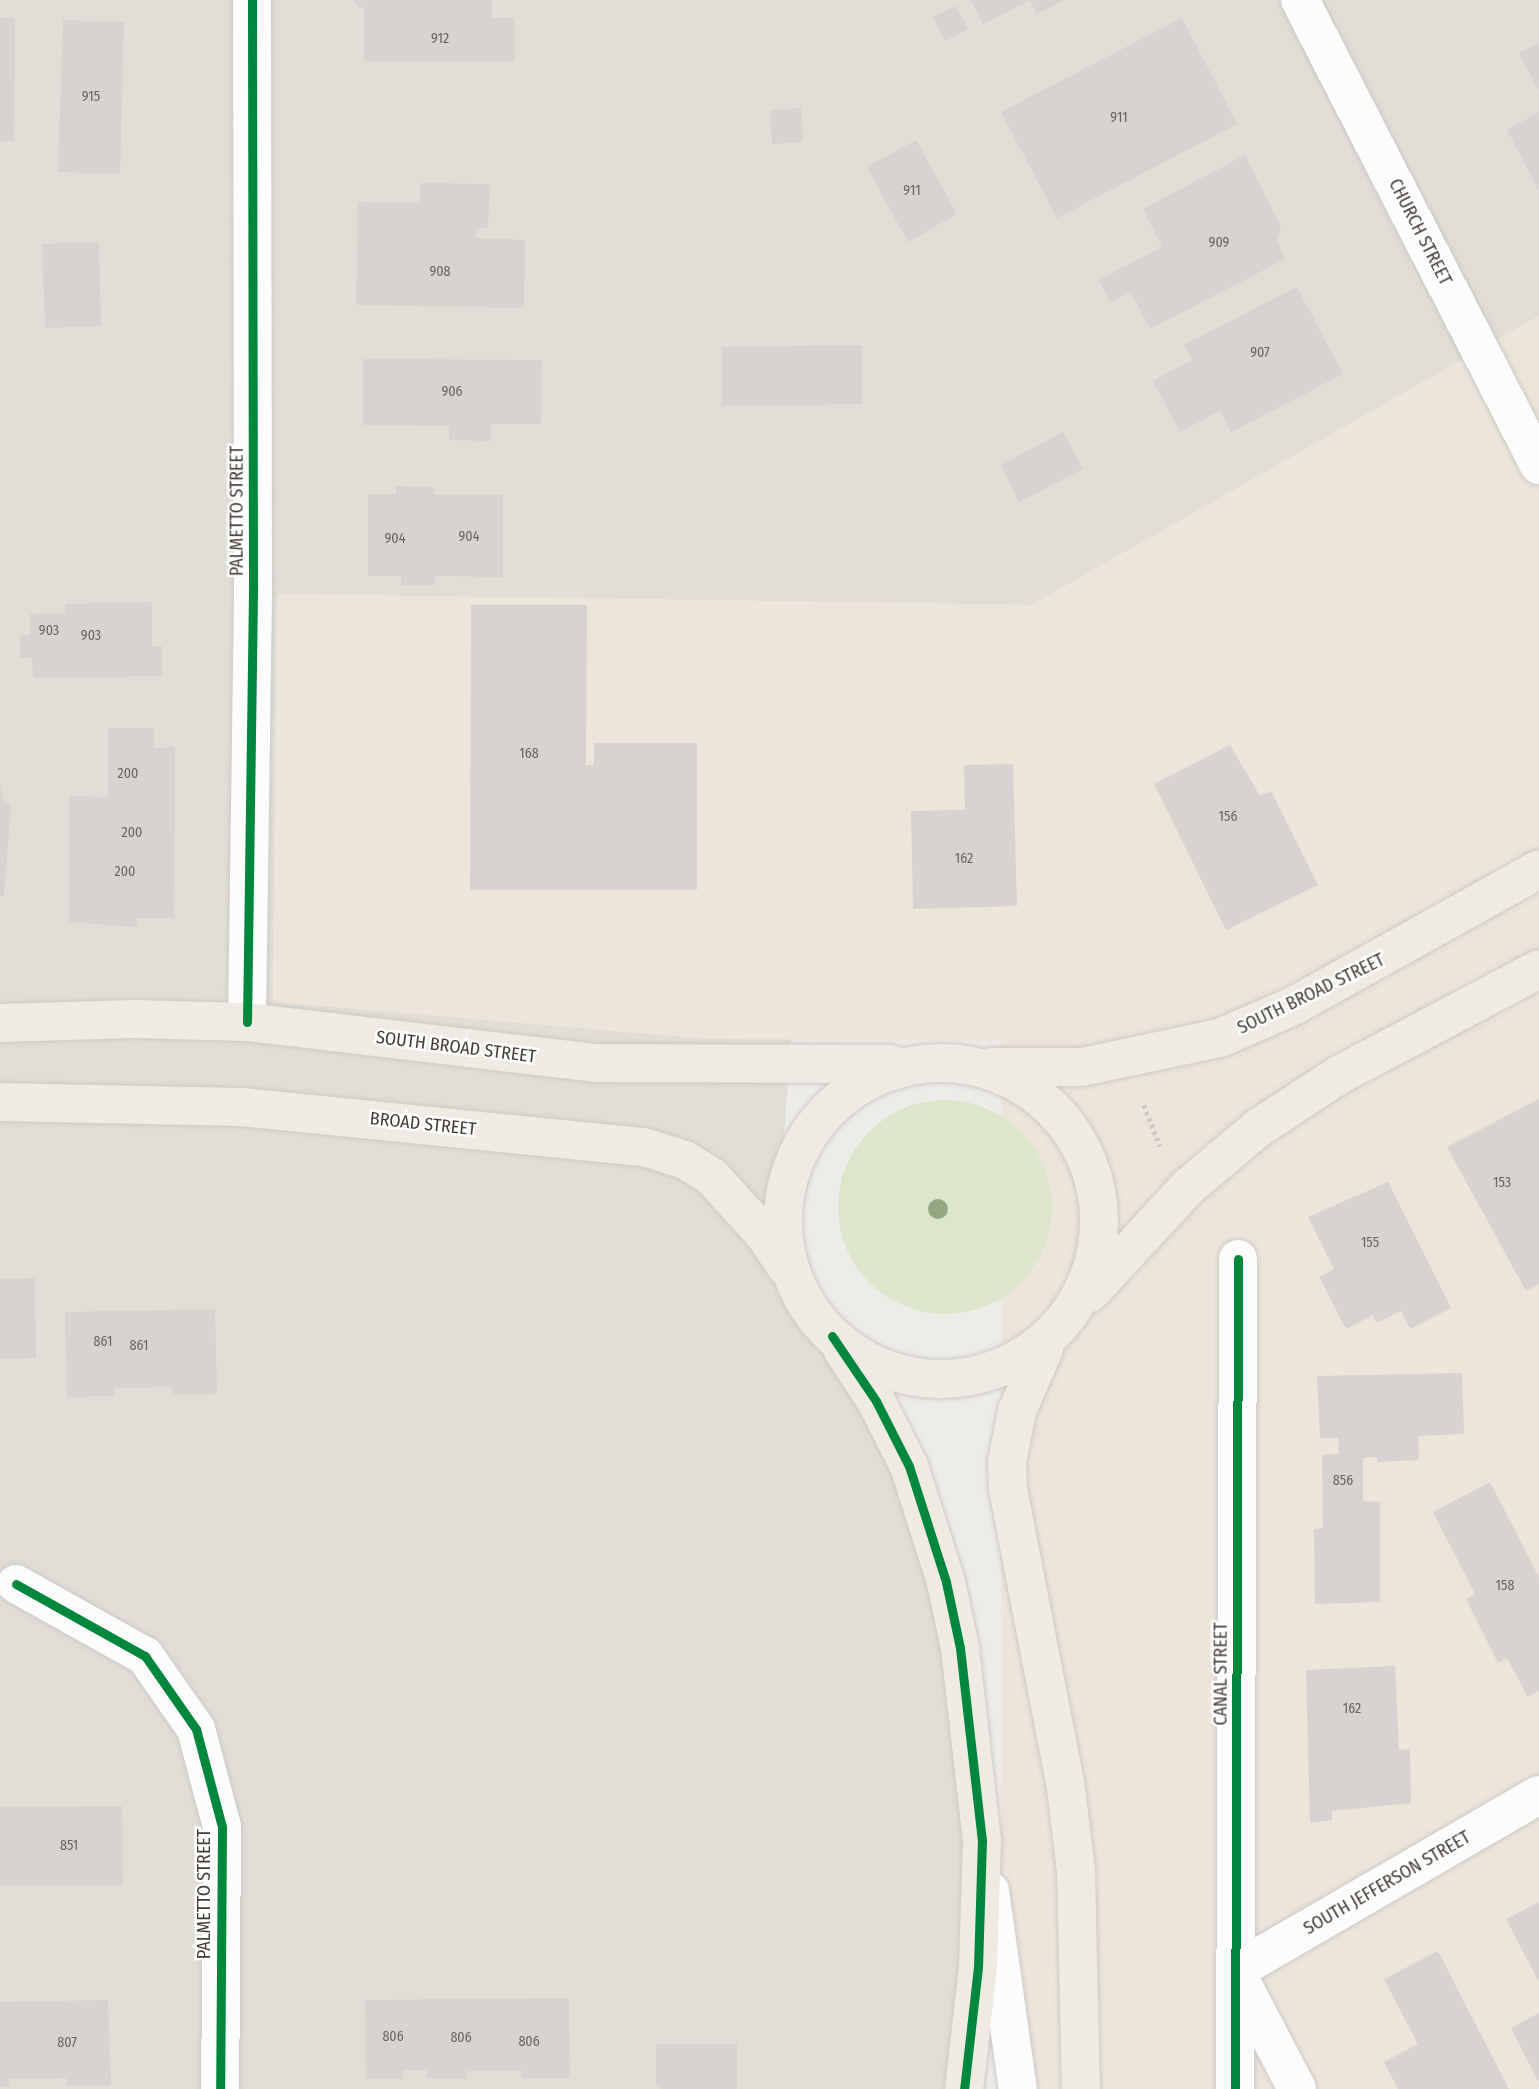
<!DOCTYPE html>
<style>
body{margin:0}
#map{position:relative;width:1539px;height:2089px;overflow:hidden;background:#eeece9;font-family:"Fira Sans Condensed",sans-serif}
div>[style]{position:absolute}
.residential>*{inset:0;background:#e1ded6}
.commercial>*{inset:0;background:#ede4da}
.green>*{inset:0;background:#dce6cb}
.round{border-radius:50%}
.building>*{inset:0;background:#d6d3d0}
.path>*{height:4.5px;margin-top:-2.25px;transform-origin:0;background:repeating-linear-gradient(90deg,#cccac6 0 3.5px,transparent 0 7px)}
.roads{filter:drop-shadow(0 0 2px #cccac6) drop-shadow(0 0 2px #cccac6)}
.minor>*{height:38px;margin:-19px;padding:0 19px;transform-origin:19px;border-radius:19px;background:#fcfcfc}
.major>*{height:38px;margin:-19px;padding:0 19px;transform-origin:19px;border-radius:19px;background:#efebe3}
.major>.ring{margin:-19px;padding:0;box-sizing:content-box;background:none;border:38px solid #efebe3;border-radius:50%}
.cycleway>*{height:9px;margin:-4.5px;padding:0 4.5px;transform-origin:4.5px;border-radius:4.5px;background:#00873e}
.trees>*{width:20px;height:20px;margin:-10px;border-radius:50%;background:#93a783}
span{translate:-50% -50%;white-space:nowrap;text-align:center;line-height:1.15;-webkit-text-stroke:5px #fff;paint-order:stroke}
.number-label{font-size:14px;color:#69645e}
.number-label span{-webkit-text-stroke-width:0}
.street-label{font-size:18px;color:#433d36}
</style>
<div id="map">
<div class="residential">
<i style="clip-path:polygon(0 0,1539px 0,1539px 316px,1032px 605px,277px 594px,273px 1002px,791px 1039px,774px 1281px,921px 1499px,982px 1840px,964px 2089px,0 2089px)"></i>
</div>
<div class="commercial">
<i style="clip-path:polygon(1539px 316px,1539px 2089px,1001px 2089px,1001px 1041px,709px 1039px,273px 1002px,277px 594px,1032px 605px)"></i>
</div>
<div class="green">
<i class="round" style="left:838px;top:1100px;width:214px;height:214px"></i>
</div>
<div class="building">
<i style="clip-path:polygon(353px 0,492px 0,492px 18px,514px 18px,515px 61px,364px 61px,364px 7px,358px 7px)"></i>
<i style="clip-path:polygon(971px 0,1064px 0,1037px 14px,1030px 0,983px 24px)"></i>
<i style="clip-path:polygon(956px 6px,968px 29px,945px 41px,933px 17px)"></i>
<i style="clip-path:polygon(0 18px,15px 18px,14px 141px,0 141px)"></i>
<i style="clip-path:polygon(1182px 18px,1237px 124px,1057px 218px,1001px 112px)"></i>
<i style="clip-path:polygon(63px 20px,124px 22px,120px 174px,58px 172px)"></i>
<i style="clip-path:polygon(1539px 43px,1539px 91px,1519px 53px)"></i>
<i style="clip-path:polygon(801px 108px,803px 142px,772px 144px,770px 110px)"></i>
<i style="clip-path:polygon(1539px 112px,1539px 191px,1507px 130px)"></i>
<i style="clip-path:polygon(916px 140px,957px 214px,908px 242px,867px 167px)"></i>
<i style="clip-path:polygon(1245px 155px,1281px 227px,1277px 240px,1285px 259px,1150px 329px,1131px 292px,1110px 302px,1099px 280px,1162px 247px,1143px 209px)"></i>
<i style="clip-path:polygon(420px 183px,490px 184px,488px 228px,477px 228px,476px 238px,525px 240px,524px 308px,356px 305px,358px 202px,420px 203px)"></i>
<i style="clip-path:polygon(99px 242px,101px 326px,45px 328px,42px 244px)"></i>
<i style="clip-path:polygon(1297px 287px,1343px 374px,1231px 432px,1220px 411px,1180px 432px,1153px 381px,1192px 360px,1184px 345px)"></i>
<i style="clip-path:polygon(862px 345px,862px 404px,722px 406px,722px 347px)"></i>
<i style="clip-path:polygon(363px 359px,542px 360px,541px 424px,491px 424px,491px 441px,449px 440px,449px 426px,363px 425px)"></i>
<i style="clip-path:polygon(1063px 432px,1083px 469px,1019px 502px,1001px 465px)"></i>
<i style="clip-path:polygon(396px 486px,434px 487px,434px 495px,503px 495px,503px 577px,435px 576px,435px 585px,401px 585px,401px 576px,368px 576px,368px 494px,396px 494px)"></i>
<i style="clip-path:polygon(152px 602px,152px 646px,162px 646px,162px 676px,33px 678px,32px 658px,20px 658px,20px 635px,30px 635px,30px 614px,65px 613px,65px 604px)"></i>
<i style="clip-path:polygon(471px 605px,587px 605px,586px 765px,594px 765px,594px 743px,697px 743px,697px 890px,470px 890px)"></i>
<i style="clip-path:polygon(108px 728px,154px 728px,154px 748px,175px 747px,174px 918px,136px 918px,137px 927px,69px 922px,69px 796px,108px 797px)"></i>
<i style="clip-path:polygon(1230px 745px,1260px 796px,1271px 791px,1318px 885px,1226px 930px,1154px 784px)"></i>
<i style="clip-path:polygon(1013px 764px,1017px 906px,913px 909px,911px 811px,965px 810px,964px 765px)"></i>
<i style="clip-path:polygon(0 784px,4px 803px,11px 804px,4px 896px,0 896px)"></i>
<i style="clip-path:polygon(1539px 1099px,1539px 1284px,1526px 1291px,1447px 1147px)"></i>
<i style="clip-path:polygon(1388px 1182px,1451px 1308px,1410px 1329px,1401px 1311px,1376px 1323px,1373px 1315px,1346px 1329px,1319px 1277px,1334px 1269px,1308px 1217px)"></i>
<i style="clip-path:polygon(35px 1278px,36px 1358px,0 1359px,0 1279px)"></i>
<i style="clip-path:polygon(215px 1309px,217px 1394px,173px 1395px,172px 1387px,115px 1388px,115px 1396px,67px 1397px,65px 1312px)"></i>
<i style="clip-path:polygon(1462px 1373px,1464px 1434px,1418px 1436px,1419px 1460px,1377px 1462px,1377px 1457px,1363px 1458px,1363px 1501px,1380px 1502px,1380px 1602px,1315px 1604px,1314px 1529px,1323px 1528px,1322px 1455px,1339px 1454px,1338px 1438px,1320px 1438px,1317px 1376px)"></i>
<i style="clip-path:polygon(1490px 1482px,1539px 1577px,1539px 1691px,1528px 1697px,1507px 1658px,1498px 1663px,1466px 1599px,1475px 1594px,1433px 1512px)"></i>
<i style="clip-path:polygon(1395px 1666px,1399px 1750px,1410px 1749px,1411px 1803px,1332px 1811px,1332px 1820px,1310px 1823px,1306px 1670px)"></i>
<i style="clip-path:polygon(122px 1806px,123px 1885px,0 1885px,0 1807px)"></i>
<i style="clip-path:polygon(1539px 1902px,1539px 1982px,1506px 1919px)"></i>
<i style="clip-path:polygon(1438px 1951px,1509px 2089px,1398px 2089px,1384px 2062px,1418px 2044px,1384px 1979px)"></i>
<i style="clip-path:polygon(569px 1998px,570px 2078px,521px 2078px,521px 2071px,467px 2071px,467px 2079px,427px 2078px,427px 2070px,402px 2070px,403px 2079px,366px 2079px,365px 2000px)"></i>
<i style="clip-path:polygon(108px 2000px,111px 2085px,67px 2086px,66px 2078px,9px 2079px,10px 2087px,0 2087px,0 2002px)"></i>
<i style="clip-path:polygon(1539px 2013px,1539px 2083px,1511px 2028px)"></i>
<i style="clip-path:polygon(656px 2044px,737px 2044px,737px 2089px,662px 2089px,656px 2085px)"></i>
</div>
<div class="path">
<i style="left:1144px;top:1105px;width:44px;rotate:68.7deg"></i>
</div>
<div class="roads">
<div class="minor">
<i style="left:1300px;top:0;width:523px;rotate:62.8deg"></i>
<i style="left:247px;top:1022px;width:439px;rotate:-89.2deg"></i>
<i style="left:253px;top:583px;width:583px;rotate:-90.1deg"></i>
<i style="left:16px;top:1584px;width:148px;rotate:29.2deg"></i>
<i style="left:145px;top:1656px;width:89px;rotate:55.1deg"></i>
<i style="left:196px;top:1729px;width:101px;rotate:75.1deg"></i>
<i style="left:222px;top:1827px;width:262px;rotate:90.4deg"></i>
<i style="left:990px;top:1891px;width:200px;rotate:82deg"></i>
<i style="left:1235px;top:1971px;width:351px;rotate:-30.1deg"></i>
<i style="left:1238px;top:1976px;width:127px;rotate:62.4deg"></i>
<i style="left:1235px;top:2089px;width:830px;rotate:-89.79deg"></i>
</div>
<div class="major">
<i style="left:0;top:1023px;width:134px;rotate:-1.7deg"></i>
<i style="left:134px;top:1019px;width:113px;rotate:1.5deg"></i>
<i style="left:247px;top:1022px;width:350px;rotate:6.7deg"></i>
<i style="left:595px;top:1063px;width:295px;rotate:0.2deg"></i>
<i class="ring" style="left:783px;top:1063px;width:278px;height:278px"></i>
<i style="left:992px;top:1067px;width:90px"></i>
<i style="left:1082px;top:1067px;width:141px;rotate:-11.9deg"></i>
<i style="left:1220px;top:1038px;width:82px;rotate:-23.7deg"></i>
<i style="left:1295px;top:1005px;width:279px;rotate:-29.1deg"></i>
<i style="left:0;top:1102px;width:241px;rotate:1.2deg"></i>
<i style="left:241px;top:1107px;width:405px;rotate:5.7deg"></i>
<i style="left:644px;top:1147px;width:43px;rotate:17.6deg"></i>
<i style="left:685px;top:1160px;width:32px;rotate:32deg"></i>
<i style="left:712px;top:1177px;width:77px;rotate:47.6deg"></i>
<i style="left:764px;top:1234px;width:40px;rotate:56deg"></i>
<i style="left:1090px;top:1293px;width:144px;rotate:-47.2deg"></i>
<i style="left:1188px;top:1187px;width:92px;rotate:-40.1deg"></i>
<i style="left:1258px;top:1128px;width:97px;rotate:-33.2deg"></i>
<i style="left:1339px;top:1075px;width:226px;rotate:-27.9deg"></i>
<i style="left:842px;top:1349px;width:62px;rotate:56.8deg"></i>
<i style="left:876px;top:1401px;width:73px;rotate:63.1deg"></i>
<i style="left:909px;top:1466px;width:122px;rotate:72.3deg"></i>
<i style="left:946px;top:1582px;width:67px;rotate:78deg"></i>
<i style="left:960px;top:1648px;width:193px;rotate:83.5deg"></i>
<i style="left:982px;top:1840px;width:127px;rotate:91.8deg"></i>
<i style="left:978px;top:1967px;width:123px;rotate:96.5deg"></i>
<i style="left:1044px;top:1349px;width:68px;rotate:113.5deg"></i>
<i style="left:1017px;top:1411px;width:52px;rotate:101.1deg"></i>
<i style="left:1007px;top:1462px;width:27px;rotate:88deg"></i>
<i style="left:1008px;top:1489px;width:298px;rotate:79deg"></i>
<i style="left:1065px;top:1781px;width:91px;rotate:83deg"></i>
<i style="left:1076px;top:1871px;width:218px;rotate:88.7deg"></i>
</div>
</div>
<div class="cycleway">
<i style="left:247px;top:1022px;width:439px;rotate:-89.2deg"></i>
<i style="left:253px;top:583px;width:583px;rotate:-90.1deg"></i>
<i style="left:832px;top:1336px;width:78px;rotate:55.9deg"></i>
<i style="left:876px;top:1401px;width:73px;rotate:63.1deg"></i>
<i style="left:909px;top:1466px;width:122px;rotate:72.3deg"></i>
<i style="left:946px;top:1582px;width:67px;rotate:78deg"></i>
<i style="left:960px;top:1648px;width:193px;rotate:83.5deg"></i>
<i style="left:982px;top:1840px;width:127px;rotate:91.8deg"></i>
<i style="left:978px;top:1967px;width:123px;rotate:96.5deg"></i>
<i style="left:16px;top:1584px;width:148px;rotate:29.2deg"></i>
<i style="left:145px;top:1656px;width:89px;rotate:55.1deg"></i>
<i style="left:196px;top:1729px;width:101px;rotate:75.1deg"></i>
<i style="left:222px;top:1827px;width:262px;rotate:90.4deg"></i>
<i style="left:1235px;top:2089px;width:830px;rotate:-89.79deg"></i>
</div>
<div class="trees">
<i style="left:938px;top:1209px"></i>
</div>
<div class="number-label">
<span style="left:440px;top:39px">912</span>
<span style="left:91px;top:97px">915</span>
<span style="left:1119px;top:118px">911</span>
<span style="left:912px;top:191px">911</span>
<span style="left:1219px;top:243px">909</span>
<span style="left:440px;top:272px">908</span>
<span style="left:1260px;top:353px">907</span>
<span style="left:452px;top:392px">906</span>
<span style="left:469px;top:537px">904</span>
<span style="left:395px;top:539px">904</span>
<span style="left:49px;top:631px">903</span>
<span style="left:91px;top:636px">903</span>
<span style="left:529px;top:754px">168</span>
<span style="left:128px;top:774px">200</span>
<span style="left:1228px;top:817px">156</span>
<span style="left:132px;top:833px">200</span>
<span style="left:964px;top:859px">162</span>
<span style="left:125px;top:872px">200</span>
<span style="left:1502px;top:1183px">153</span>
<span style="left:1370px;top:1243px">155</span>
<span style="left:103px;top:1342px">861</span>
<span style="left:139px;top:1346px">861</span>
<span style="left:1343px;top:1481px">856</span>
<span style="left:1505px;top:1586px">158</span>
<span style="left:1352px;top:1709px">162</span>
<span style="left:69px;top:1846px">851</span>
<span style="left:393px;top:2037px">806</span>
<span style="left:461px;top:2038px">806</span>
<span style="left:529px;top:2042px">806</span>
<span style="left:67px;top:2043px">807</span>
</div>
<div class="street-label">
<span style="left:1420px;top:232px;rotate:63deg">CHURCH STREET</span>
<span style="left:237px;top:511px;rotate:-90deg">PALMETTO STREET</span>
<span style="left:1311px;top:994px;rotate:-26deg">SOUTH BROAD STREET</span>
<span style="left:456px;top:1047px;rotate:7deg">SOUTH BROAD STREET</span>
<span style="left:423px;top:1124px;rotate:6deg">BROAD STREET</span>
<span style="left:1221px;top:1674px;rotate:-90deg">CANAL STREET</span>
<span style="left:1387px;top:1883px;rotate:-30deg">SOUTH JEFFERSON STREET</span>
<span style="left:204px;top:1894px;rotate:-90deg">PALMETTO STREET</span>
</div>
</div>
